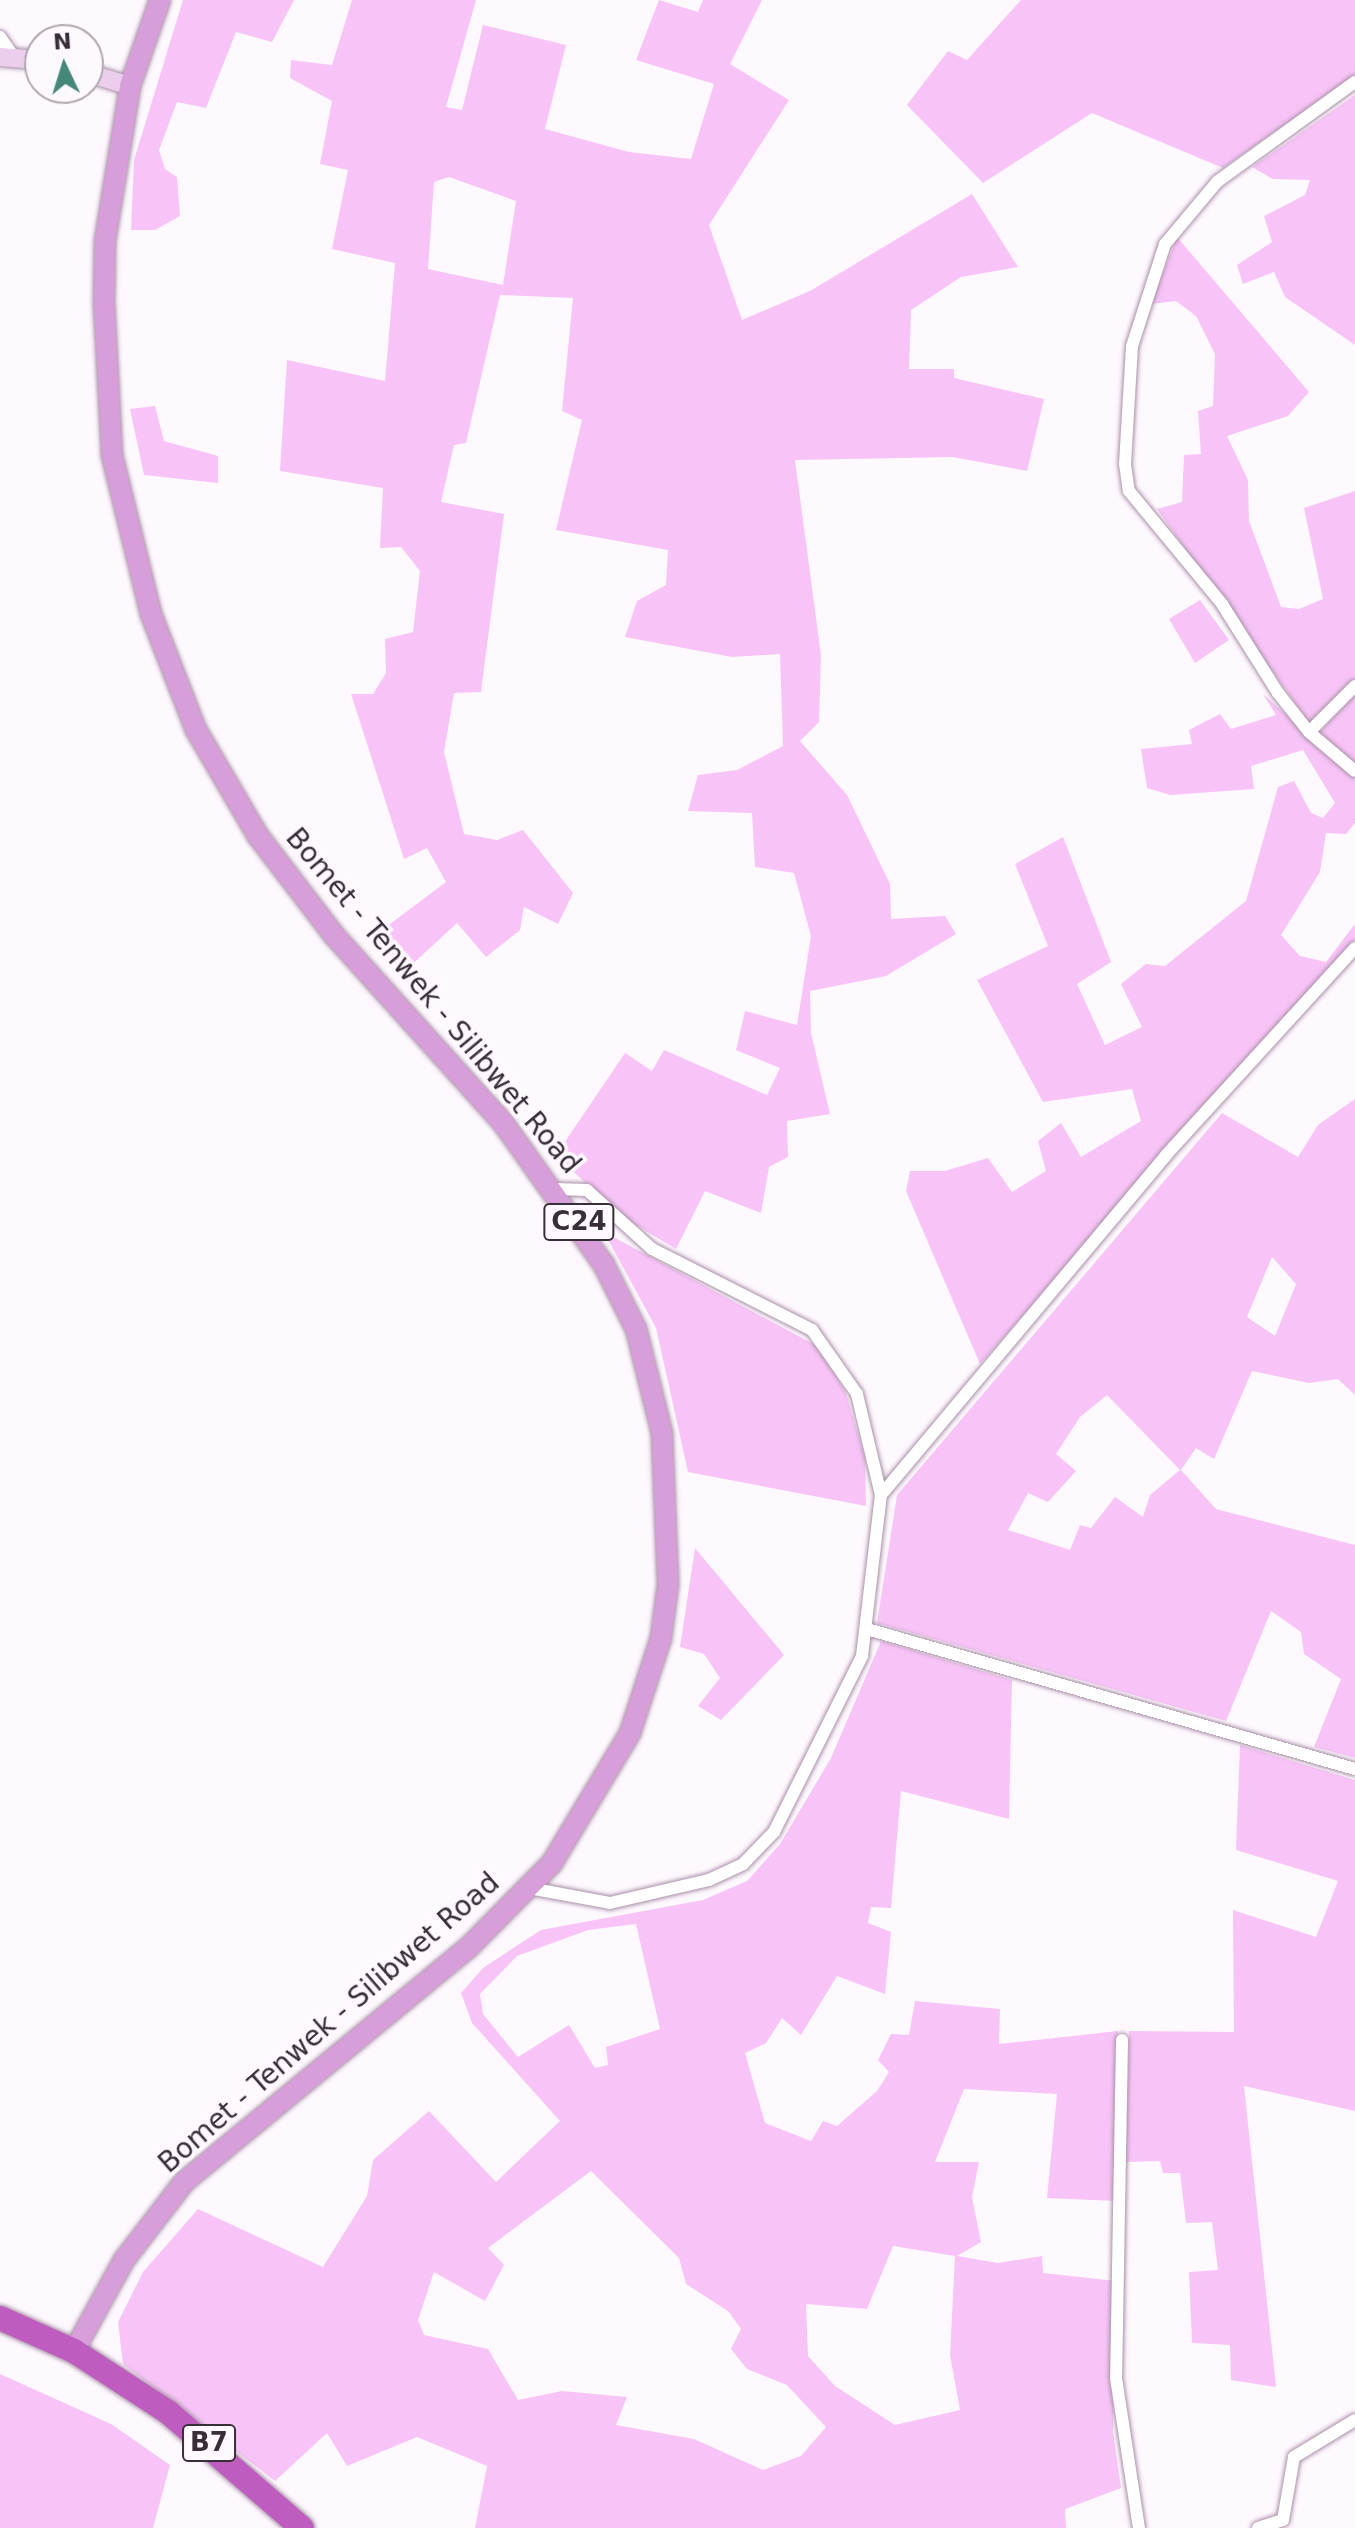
<!DOCTYPE html>
<style>
body{margin:0}
#map{position:relative;width:1355px;height:2528px;overflow:hidden;background:#fef9fe;font-family:"DejaVu Sans",sans-serif}
div>[style]{position:absolute}
.green>*{inset:0;background:#f8c4f7}
.roads{filter:drop-shadow(0 0 2px #a990a8) drop-shadow(0 0 2px #a990a8)}
.street>*{height:12px;margin:-6px;padding:0 6px;transform-origin:6px;border-radius:6px;background:#fff}
.secondary>*{height:18px;margin:-9px;padding:0 9px;transform-origin:9px;border-radius:9px;background:#ecceec}
.primary>*{height:20px;margin:-10px;padding:0 10px;transform-origin:10px;border-radius:10px;background:#d89ed9}
.highway>*{height:24px;margin:-12px;padding:0 12px;transform-origin:12px;border-radius:12px;background:#be5dbf}
span{translate:-50% -50%;white-space:nowrap;text-align:center;line-height:1.15;-webkit-text-stroke:7px #fef9fe;paint-order:stroke}
.shield-label span{padding:2px 6px;background:#fef9fe;border:2px solid;border-radius:6px;-webkit-text-stroke-width:0}
.shield-label{font-size:26px;color:#382e38;font-weight:700}
.street-label{font-size:28px;color:#382e38}
.north{position:absolute;left:24px;top:24px;width:80px;height:80px;box-sizing:border-box;background:#fef9fe;border:2px solid #afa8af;border-radius:50%;rotate:356deg;font-size:22px;font-weight:700;line-height:32px;text-align:center;color:#382e38}
.north::after{content:'';display:block;margin:auto;width:28px;height:36px;background:#458778;clip-path:polygon(50% 0,100% 100%,50% 72%,0 100%)}
</style>
<div id="map">
<div class="green">
<i style="clip-path:polygon(183px 0,294px 0,272px 42px,236px 32px,206px 108px,177px 102px,159px 150px,165px 169px,177px 177px,180px 216px,155px 230px,131px 230px,134px 160px)"></i>
<i style="clip-path:polygon(evenodd,352px 0,476px 0,446px 107px,462px 110px,483px 25px,566px 45px,545px 129px,629px 152px,691px 159px,714px 84px,636px 60px,659px 0,698px 12px,703px 0,762px 0,730px 64px,789px 100px,709px 225px,742px 320px,810px 291px,972px 194px,1018px 267px,961px 277px,911px 310px,909px 369px,954px 369px,954px 378px,1044px 399px,1027px 471px,953px 457px,795px 460px,821px 655px,819px 722px,800px 741px,847px 795px,890px 884px,891px 919px,945px 916px,956px 934px,886px 976px,810px 991px,811px 1033px,830px 1114px,787px 1121px,788px 1157px,769px 1167px,761px 1213px,705px 1191px,676px 1249px,619px 1215px,556px 1155px,625px 1053px,652px 1071px,664px 1050px,767px 1095px,780px 1068px,736px 1050px,745px 1011px,797px 1025px,811px 936px,794px 873px,755px 867px,752px 813px,688px 811px,698px 775px,737px 770px,783px 746px,780px 654px,732px 657px,625px 637px,637px 601px,666px 585px,668px 550px,556px 530px,582px 420px,562px 411px,573px 298px,500px 295px,466px 443px,454px 445px,441px 502px,504px 514px,481px 692px,454px 693px,444px 752px,464px 834px,497px 840px,523px 830px,573px 893px,558px 924px,524px 907px,520px 930px,486px 957px,457px 923px,404px 972px,374px 936px,446px 882px,427px 848px,404px 859px,351px 694px,373px 694px,386px 673px,385px 639px,413px 632px,420px 571px,401px 547px,380px 548px,383px 488px,280px 471px,287px 360px,385px 381px,395px 263px,332px 249px,348px 170px,320px 164px,332px 101px,290px 78px,291px 60px,332px 65px,352px 0,449px 177px,516px 201px,503px 285px,428px 269px,434px 182px,449px 177px)"></i>
<i style="clip-path:polygon(1021px 0,1355px 0,1355px 75px,1223px 168px,1092px 113px,983px 183px,907px 105px,948px 51px,967px 60px)"></i>
<i style="clip-path:polygon(1355px 95px,1355px 345px,1285px 297px,1274px 272px,1243px 284px,1237px 265px,1272px 242px,1264px 216px,1305px 195px,1310px 180px,1273px 179px,1252px 167px)"></i>
<i style="clip-path:polygon(1177px 237px,1309px 392px,1288px 416px,1227px 436px,1248px 480px,1249px 521px,1281px 607px,1299px 609px,1323px 599px,1304px 508px,1355px 491px,1355px 678px,1310px 724px,1157px 509px,1182px 502px,1184px 455px,1201px 454px,1198px 411px,1213px 406px,1215px 354px,1196px 316px,1176px 301px,1151px 304px)"></i>
<i style="clip-path:polygon(155px 406px,164px 441px,218px 456px,218px 483px,144px 475px,130px 409px)"></i>
<i style="clip-path:polygon(1200px 600px,1229px 640px,1195px 663px,1169px 619px)"></i>
<i style="clip-path:polygon(1263px 694px,1355px 775px,1355px 823px,1346px 834px,1326px 833px,1320px 872px,1281px 935px,1300px 956px,1326px 962px,1355px 924px,1355px 940px,980px 1364px,906px 1191px,910px 1171px,945px 1171px,988px 1158px,1012px 1192px,1046px 1171px,1038px 1141px,1061px 1123px,1081px 1157px,1141px 1121px,1132px 1089px,1043px 1102px,977px 980px,1048px 946px,1015px 864px,1063px 837px,1111px 962px,1077px 984px,1105px 1045px,1142px 1027px,1121px 984px,1146px 964px,1165px 966px,1246px 901px,1278px 787px,1294px 781px,1311px 813px,1323px 818px,1335px 803px,1303px 750px,1251px 766px,1254px 789px,1170px 795px,1147px 788px,1141px 749px,1192px 744px,1189px 730px,1220px 714px,1231px 729px,1276px 715px)"></i>
<i style="clip-path:polygon(1355px 694px,1355px 763px,1319px 733px)"></i>
<i style="clip-path:polygon(evenodd,1355px 1099px,1355px 1395px,1338px 1379px,1309px 1383px,1252px 1371px,1214px 1459px,1196px 1448px,1181px 1470px,1216px 1509px,1355px 1545px,1355px 1758px,1314px 1747px,1341px 1679px,1304px 1654px,1301px 1632px,1271px 1611px,1226px 1721px,877px 1623px,897px 1495px,1222px 1113px,1298px 1157px,1318px 1125px,1355px 1099px,1272px 1257px,1296px 1284px,1275px 1336px,1247px 1317px,1272px 1257px,1355px 1099px,1107px 1395px,1180px 1470px,1150px 1495px,1143px 1517px,1115px 1497px,1091px 1528px,1080px 1525px,1070px 1550px,1008px 1530px,1028px 1493px,1048px 1502px,1076px 1471px,1056px 1454px,1080px 1417px,1107px 1395px)"></i>
<i style="clip-path:polygon(604px 1232px,817px 1346px,846px 1393px,865px 1458px,866px 1506px,688px 1472px,656px 1328px)"></i>
<i style="clip-path:polygon(695px 1548px,784px 1655px,721px 1720px,698px 1706px,720px 1678px,704px 1654px,680px 1647px)"></i>
<i style="clip-path:polygon(evenodd,881px 1641px,1012px 1680px,1009px 1819px,901px 1791px,891px 1908px,871px 1907px,868px 1923px,891px 1932px,885px 1994px,837px 1976px,801px 2035px,782px 2018px,766px 2043px,745px 2053px,765px 2123px,811px 2141px,823px 2121px,837px 2126px,877px 2091px,889px 2072px,878px 2060px,891px 2034px,909px 2035px,915px 2001px,1000px 2009px,999px 2044px,1118px 2031px,1116px 2201px,1047px 2198px,1057px 2094px,964px 2089px,935px 2162px,979px 2162px,972px 2197px,981px 2242px,957px 2256px,998px 2263px,1042px 2256px,1043px 2273px,1116px 2281px,1113px 2432px,1121px 2488px,1065px 2509px,1066px 2528px,475px 2528px,487px 2466px,417px 2437px,347px 2466px,327px 2433px,275px 2481px,123px 2364px,118px 2322px,143px 2272px,198px 2209px,323px 2267px,367px 2196px,373px 2160px,429px 2111px,496px 2182px,560px 2121px,472px 2023px,461px 1993px,483px 1968px,541px 1930px,703px 1900px,747px 1881px,780px 1844px,831px 1758px,881px 1641px,636px 1924px,660px 2029px,606px 2047px,608px 2065px,595px 2068px,569px 2025px,518px 2057px,483px 2014px,480px 1994px,517px 1956px,588px 1930px,636px 1924px,881px 1641px,591px 2171px,679px 2258px,686px 2284px,728px 2311px,741px 2329px,731px 2349px,747px 2369px,787px 2385px,826px 2427px,801px 2456px,763px 2470px,694px 2439px,616px 2425px,627px 2397px,562px 2391px,518px 2400px,488px 2349px,424px 2335px,418px 2320px,434px 2272px,485px 2301px,504px 2265px,488px 2248px,591px 2171px,881px 1641px,893px 2246px,955px 2256px,950px 2355px,960px 2410px,895px 2425px,835px 2386px,808px 2356px,806px 2304px,867px 2309px,893px 2246px)"></i>
<i style="clip-path:polygon(1240px 1745px,1355px 1780px,1355px 2111px,1244px 2086px,1276px 2387px,1231px 2380px,1230px 2345px,1192px 2343px,1189px 2272px,1218px 2270px,1212px 2222px,1186px 2223px,1180px 2173px,1163px 2173px,1160px 2161px,1126px 2162px,1129px 2031px,1234px 2032px,1233px 1910px,1316px 1937px,1338px 1881px,1236px 1850px)"></i>
<i style="clip-path:polygon(0 2374px,111px 2424px,170px 2465px,153px 2528px,0 2528px)"></i>
</div>
<div class="roads">
<div class="street">
<i style="left:0;top:37px;width:21px;rotate:55deg"></i>
<i style="left:1355px;top:82px;width:170px;rotate:144.1deg"></i>
<i style="left:1217px;top:182px;width:81px;rotate:130deg"></i>
<i style="left:1165px;top:244px;width:107px;rotate:107.9deg"></i>
<i style="left:1132px;top:346px;width:118px;rotate:93.4deg"></i>
<i style="left:1125px;top:464px;width:27px;rotate:82deg"></i>
<i style="left:1129px;top:491px;width:146px;rotate:50.5deg"></i>
<i style="left:1222px;top:604px;width:105px;rotate:57.8deg"></i>
<i style="left:1278px;top:693px;width:50px;rotate:51.5deg"></i>
<i style="left:1309px;top:732px;width:60px;rotate:40.3deg"></i>
<i style="left:1309px;top:732px;width:65px;rotate:-45deg"></i>
<i style="left:881px;top:1495px;width:444px;rotate:-50deg"></i>
<i style="left:1166px;top:1155px;width:280px;rotate:-47.6deg"></i>
<i style="left:867px;top:1629px;width:508px;rotate:16.01deg"></i>
<i style="left:529px;top:1888px;width:82px;rotate:10.5deg"></i>
<i style="left:610px;top:1903px;width:102px;rotate:-13.1deg"></i>
<i style="left:709px;top:1880px;width:38px;rotate:-25deg"></i>
<i style="left:743px;top:1864px;width:45px;rotate:-45.9deg"></i>
<i style="left:774px;top:1832px;width:197px;rotate:-63.4deg"></i>
<i style="left:862px;top:1656px;width:162px;rotate:-83.3deg"></i>
<i style="left:881px;top:1495px;width:104px;rotate:-103.4deg"></i>
<i style="left:857px;top:1394px;width:78px;rotate:-125.1deg"></i>
<i style="left:812px;top:1330px;width:179px;rotate:-153.1deg"></i>
<i style="left:652px;top:1249px;width:88px;rotate:-137.8deg"></i>
<i style="left:587px;top:1190px;width:32px;rotate:-178deg"></i>
<i style="left:1122px;top:2040px;width:338px;rotate:91deg"></i>
<i style="left:1116px;top:2378px;width:152px;rotate:81.3deg"></i>
<i style="left:1258px;top:2528px;width:26px;rotate:-18deg"></i>
<i style="left:1283px;top:2520px;width:64px;rotate:-80.1deg"></i>
<i style="left:1294px;top:2457px;width:71px;rotate:-31.2deg"></i>
</div>
<div class="secondary">
<i style="left:0;top:57px;width:40px;rotate:4.3deg"></i>
<i style="left:88px;top:73px;width:44px;rotate:17.2deg"></i>
</div>
<div class="primary">
<i style="left:74px;top:2351px;width:104px;rotate:-61.2deg"></i>
<i style="left:124px;top:2260px;width:98px;rotate:-52.4deg"></i>
<i style="left:184px;top:2182px;width:368px;rotate:-39.5deg"></i>
<i style="left:468px;top:1948px;width:120px;rotate:-45.3deg"></i>
<i style="left:552px;top:1863px;width:152px;rotate:-59deg"></i>
<i style="left:630px;top:1733px;width:100px;rotate:-71.9deg"></i>
<i style="left:661px;top:1638px;width:54px;rotate:-82.6deg"></i>
<i style="left:668px;top:1584px;width:151px;rotate:-92.3deg"></i>
<i style="left:662px;top:1433px;width:107px;rotate:-104deg"></i>
<i style="left:636px;top:1329px;width:72px;rotate:-116.6deg"></i>
<i style="left:604px;top:1265px;width:174px;rotate:-125.4deg"></i>
<i style="left:503px;top:1123px;width:254px;rotate:-132deg"></i>
<i style="left:333px;top:934px;width:123px;rotate:-127.4deg"></i>
<i style="left:258px;top:836px;width:123px;rotate:-120.3deg"></i>
<i style="left:196px;top:730px;width:124px;rotate:-111.2deg"></i>
<i style="left:151px;top:614px;width:164px;rotate:-103.8deg"></i>
<i style="left:112px;top:455px;width:153px;rotate:-93deg"></i>
<i style="left:104px;top:302px;width:61px;rotate:-89.1deg"></i>
<i style="left:105px;top:241px;width:157px;rotate:-80.8deg"></i>
<i style="left:130px;top:86px;width:91px;rotate:-70.8deg"></i>
</div>
<div class="highway">
<i style="left:0;top:2318px;width:81px;rotate:24deg"></i>
<i style="left:74px;top:2351px;width:112px;rotate:33deg"></i>
<i style="left:168px;top:2412px;width:177px;rotate:40.9deg"></i>
</div>
</div>
<div class="shield-label">
<span style="left:579px;top:1222px">C24</span>
<span style="left:209px;top:2443px">B7</span>
</div>
<div class="street-label">
<span style="left:433px;top:1001px;rotate:50deg">Bomet - Tenwek - Silibwet Road</span>
<span style="left:329px;top:2023px;rotate:-41deg">Bomet - Tenwek - Silibwet Road</span>
</div>
<div class="north">N</div>
</div>
